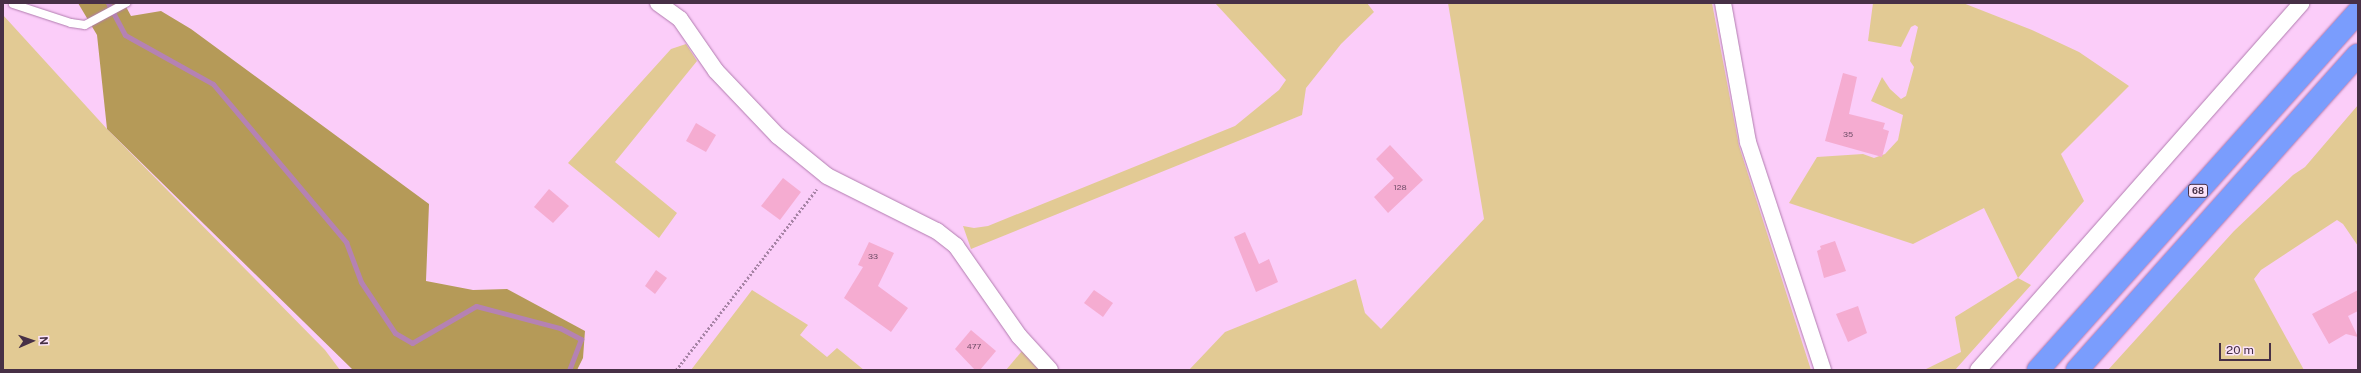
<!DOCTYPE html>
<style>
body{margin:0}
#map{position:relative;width:2361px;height:373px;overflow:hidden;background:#fbcdf9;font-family:"Public Sans",sans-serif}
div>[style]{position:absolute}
.green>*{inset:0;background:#e2ca94}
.forest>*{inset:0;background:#b59a58}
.stream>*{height:5px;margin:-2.5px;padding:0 2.5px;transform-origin:2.5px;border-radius:2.5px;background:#b582b3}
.building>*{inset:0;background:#f5acd1}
.path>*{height:2.5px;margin-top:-1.25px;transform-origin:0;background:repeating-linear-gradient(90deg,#a683a5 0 2px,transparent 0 4px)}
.roads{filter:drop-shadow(0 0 1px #b17caf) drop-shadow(0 0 1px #b17caf)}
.lane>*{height:8px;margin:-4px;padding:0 4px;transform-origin:4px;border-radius:4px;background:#fff}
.street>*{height:16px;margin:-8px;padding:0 8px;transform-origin:8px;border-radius:8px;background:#fff}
.highway>*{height:22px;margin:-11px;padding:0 11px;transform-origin:11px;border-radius:11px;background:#7a9dfd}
span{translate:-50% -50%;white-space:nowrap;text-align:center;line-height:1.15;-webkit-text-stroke:4px #fbe3f9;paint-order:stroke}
.number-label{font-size:8px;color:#724f69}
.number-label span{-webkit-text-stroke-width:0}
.shield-label span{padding:1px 3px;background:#fbe3f9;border:1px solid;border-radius:3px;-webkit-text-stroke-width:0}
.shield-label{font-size:9px;color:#473046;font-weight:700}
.frame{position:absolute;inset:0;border:4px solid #473046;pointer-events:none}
.north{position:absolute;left:12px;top:321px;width:40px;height:40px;-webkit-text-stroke:3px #fbe3f9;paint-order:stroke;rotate:88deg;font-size:11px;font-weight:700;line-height:16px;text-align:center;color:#473046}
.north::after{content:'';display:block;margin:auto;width:14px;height:18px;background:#473046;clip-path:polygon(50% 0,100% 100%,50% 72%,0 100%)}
.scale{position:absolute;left:2219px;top:343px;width:52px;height:18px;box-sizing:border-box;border:2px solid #473046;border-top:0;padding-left:5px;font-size:12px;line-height:14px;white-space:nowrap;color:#473046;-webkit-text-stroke:3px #fbe3f9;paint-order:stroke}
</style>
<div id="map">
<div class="green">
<i style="clip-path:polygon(1215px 3px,1367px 3px,1374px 12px,1341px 44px,1306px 88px,1302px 115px,971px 249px,963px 226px,974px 228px,988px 226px,1235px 126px,1279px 90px,1286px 80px)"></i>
<i style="clip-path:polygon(1448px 3px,1712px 3px,1739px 146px,1811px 370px,1189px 370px,1225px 332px,1356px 279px,1365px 313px,1381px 329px,1484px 219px)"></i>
<i style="clip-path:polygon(1873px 3px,1963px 3px,2032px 30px,2079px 52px,2129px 86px,2061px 154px,2084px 201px,2018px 278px,2031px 285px,1955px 370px,1924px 370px,1961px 352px,1955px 317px,2018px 278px,1984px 208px,1913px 244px,1789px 203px,1817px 157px,1863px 154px,1874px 158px,1885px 154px,1898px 140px,1903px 115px,1871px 101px,1882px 77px,1890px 89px,1901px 99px,1906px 96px,1914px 67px,1910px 61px,1918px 27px,1915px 25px,1911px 27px,1901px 47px,1868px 41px)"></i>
<i style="clip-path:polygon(3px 15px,107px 129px,325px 350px,340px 370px,3px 370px)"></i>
<i style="clip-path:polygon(686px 44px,697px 61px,615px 162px,677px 213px,659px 238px,568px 163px,671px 49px)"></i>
<i style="clip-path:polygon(2358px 105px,2358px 246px,2343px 224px,2337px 220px,2261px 270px,2254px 279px,2304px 370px,2108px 370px,2234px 231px,2293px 175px,2305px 167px)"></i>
<i style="clip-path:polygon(752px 290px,808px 325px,800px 335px,827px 357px,837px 348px,864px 370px,691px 370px)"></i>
<i style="clip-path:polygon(1022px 351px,1041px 370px,1006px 370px)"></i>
</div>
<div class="forest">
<i style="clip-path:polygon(78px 3px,124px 3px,131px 16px,161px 11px,191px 29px,429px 204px,426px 281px,473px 290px,507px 289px,585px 331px,583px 358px,577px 370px,353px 370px,107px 129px,97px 35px)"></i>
</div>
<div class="stream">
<i style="left:108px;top:3px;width:36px;rotate:62deg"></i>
<i style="left:125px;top:35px;width:101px;rotate:29.1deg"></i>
<i style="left:213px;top:84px;width:207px;rotate:49.9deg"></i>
<i style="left:346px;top:242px;width:43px;rotate:69.4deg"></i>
<i style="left:361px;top:282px;width:61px;rotate:56.3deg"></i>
<i style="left:395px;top:333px;width:20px;rotate:30deg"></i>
<i style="left:412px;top:343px;width:74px;rotate:-30deg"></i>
<i style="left:476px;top:306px;width:87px;rotate:14.7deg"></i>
<i style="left:560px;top:328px;width:24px;rotate:28deg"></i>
<i style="left:581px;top:339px;width:33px;rotate:111deg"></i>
</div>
<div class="building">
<i style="clip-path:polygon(1843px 73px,1857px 77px,1849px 114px,1885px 123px,1883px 129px,1889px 131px,1882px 157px,1825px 141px)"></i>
<i style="clip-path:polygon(696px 123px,716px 135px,706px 152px,686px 141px)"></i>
<i style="clip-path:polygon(1390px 145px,1423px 180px,1388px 213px,1374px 197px,1394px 178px,1376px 159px)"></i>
<i style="clip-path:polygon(783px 178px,801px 192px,780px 220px,761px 206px)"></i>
<i style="clip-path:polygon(549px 189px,569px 206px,553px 223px,534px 207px)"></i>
<i style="clip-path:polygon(1245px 232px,1259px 264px,1269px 259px,1278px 282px,1256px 292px,1234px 237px)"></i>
<i style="clip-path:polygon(1835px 241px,1846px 271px,1824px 278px,1817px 251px,1821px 249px,1820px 246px)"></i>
<i style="clip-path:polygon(869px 242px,894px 253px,878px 286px,908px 308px,891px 332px,844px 298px,863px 267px,858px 265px)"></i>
<i style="clip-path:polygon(656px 270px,667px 278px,655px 294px,645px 286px)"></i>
<i style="clip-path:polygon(1094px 290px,1113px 303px,1103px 317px,1084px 303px)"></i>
<i style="clip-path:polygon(2358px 290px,2358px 311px,2348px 316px,2358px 337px,2346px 334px,2329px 344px,2312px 314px)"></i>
<i style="clip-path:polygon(1858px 306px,1867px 333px,1848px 342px,1836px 314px)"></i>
<i style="clip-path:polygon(971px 330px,996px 351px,980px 370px,975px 370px,955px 349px)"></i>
</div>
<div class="path">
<i style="left:676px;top:370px;width:229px;rotate:-52.1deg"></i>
</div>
<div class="roads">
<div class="lane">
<i style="left:13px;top:4px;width:61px;rotate:18.1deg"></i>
<i style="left:71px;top:23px;width:14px;rotate:8deg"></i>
<i style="left:85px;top:25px;width:47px;rotate:-28.2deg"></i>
</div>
<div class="street">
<i style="left:658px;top:3px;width:27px;rotate:36deg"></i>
<i style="left:680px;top:19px;width:63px;rotate:55.3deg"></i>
<i style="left:716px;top:71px;width:90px;rotate:46.4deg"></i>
<i style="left:778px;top:136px;width:63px;rotate:39.2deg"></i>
<i style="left:827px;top:176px;width:123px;rotate:26.6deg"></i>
<i style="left:937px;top:231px;width:24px;rotate:38deg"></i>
<i style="left:956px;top:246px;width:110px;rotate:55deg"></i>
<i style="left:1019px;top:336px;width:46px;rotate:47.6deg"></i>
<i style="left:1723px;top:3px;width:141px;rotate:79.8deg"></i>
<i style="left:1748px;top:142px;width:240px;rotate:71.8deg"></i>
<i style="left:1978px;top:370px;width:489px;rotate:-48.6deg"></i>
</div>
<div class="highway">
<i style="left:2038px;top:370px;width:480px;rotate:-48.2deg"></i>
<i style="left:2077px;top:370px;width:422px;rotate:-48.3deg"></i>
</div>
</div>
<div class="number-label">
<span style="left:1848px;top:135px">35</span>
<span style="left:1400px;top:188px">128</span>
<span style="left:873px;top:257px">33</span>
<span style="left:974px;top:347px">477</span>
</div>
<div class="shield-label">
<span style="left:2198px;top:191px">68</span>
</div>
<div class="frame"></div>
<div class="north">N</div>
<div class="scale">20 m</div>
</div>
